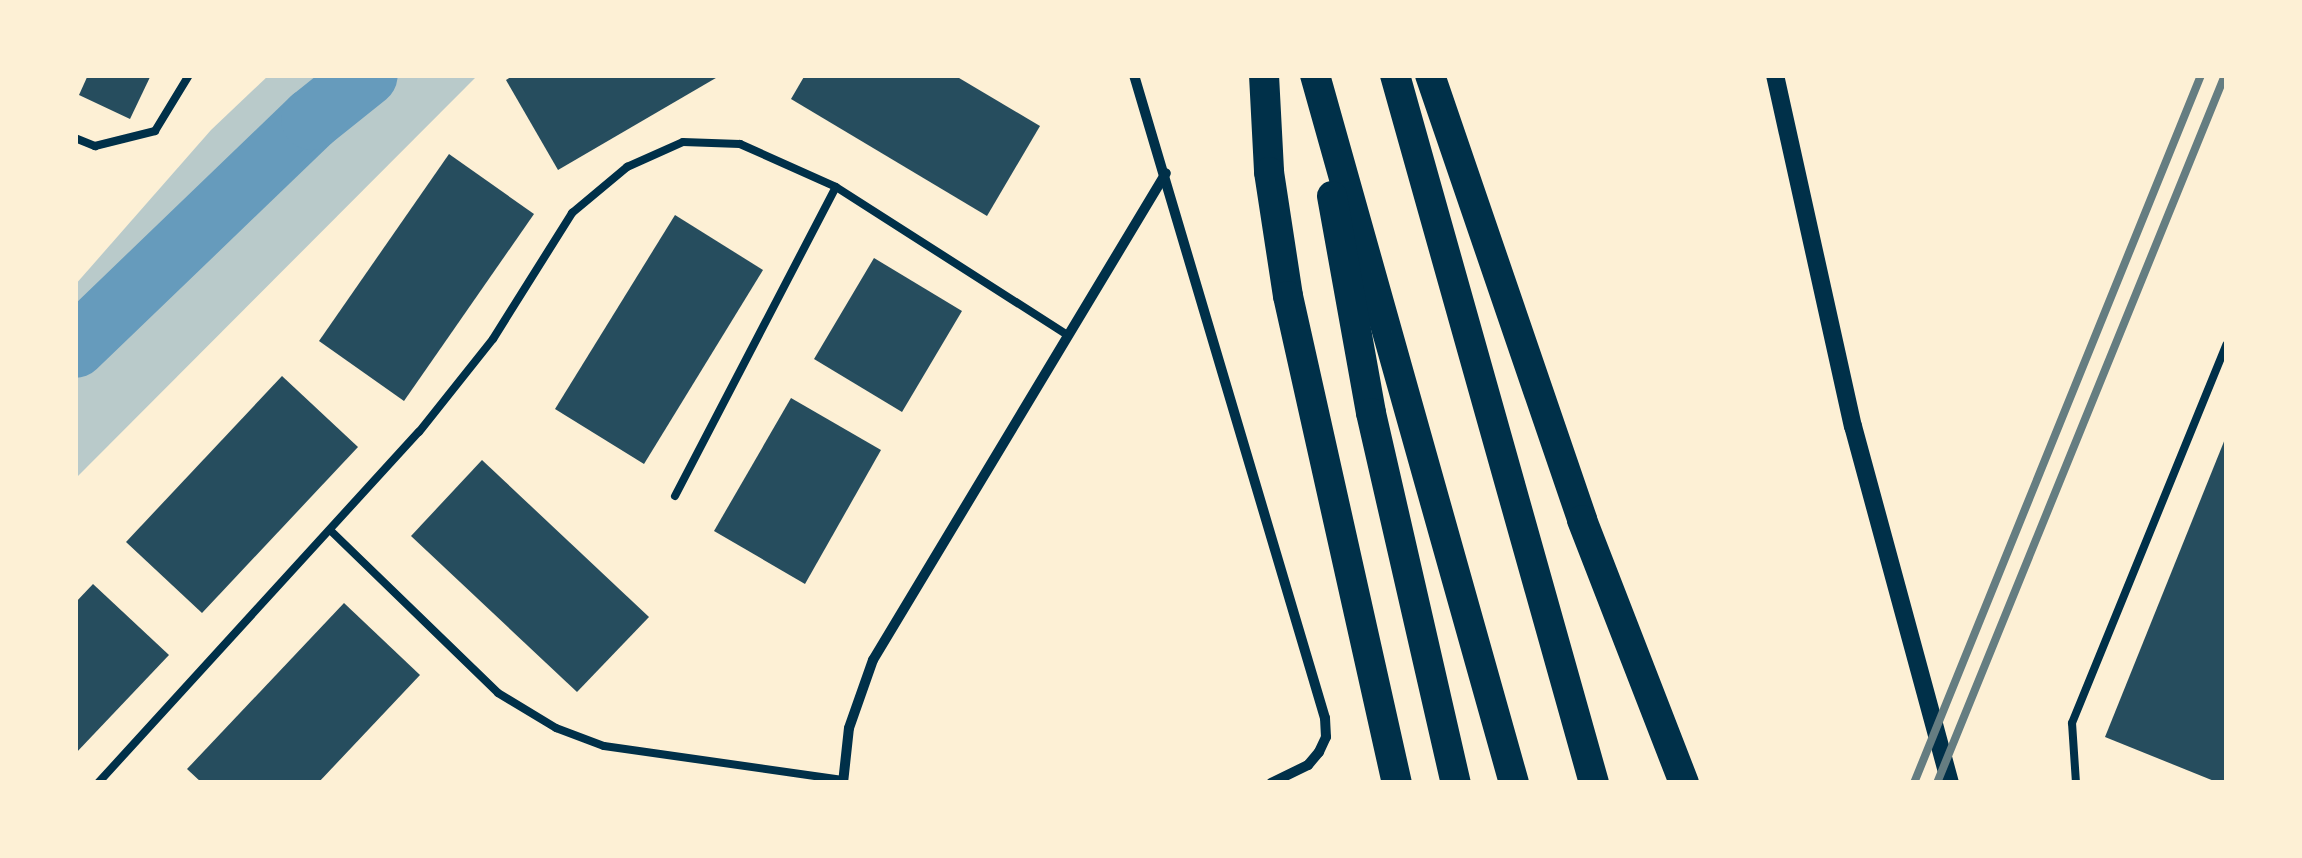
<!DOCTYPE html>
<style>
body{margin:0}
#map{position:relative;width:2302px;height:858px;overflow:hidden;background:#fdf0d5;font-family:"Roboto Condensed",sans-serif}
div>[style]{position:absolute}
.green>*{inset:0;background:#b9caca}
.river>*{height:62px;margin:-31px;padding:0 31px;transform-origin:31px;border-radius:31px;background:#669bbc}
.building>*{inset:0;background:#264d5e}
.service>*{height:8px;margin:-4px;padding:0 4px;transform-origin:4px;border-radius:4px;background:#003049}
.minor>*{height:10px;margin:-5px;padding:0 5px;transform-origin:5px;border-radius:5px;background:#003049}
.tertiary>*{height:18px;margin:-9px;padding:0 9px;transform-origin:9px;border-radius:9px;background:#003049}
.motorway>*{height:30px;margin:-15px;padding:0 15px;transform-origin:15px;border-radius:15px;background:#003049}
.rail>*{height:8px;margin:-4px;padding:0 4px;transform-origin:4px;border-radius:4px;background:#657d81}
span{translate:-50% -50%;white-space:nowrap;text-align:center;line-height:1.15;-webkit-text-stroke:8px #fdf0d5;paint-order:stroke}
.frame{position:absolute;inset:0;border:78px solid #fdf0d5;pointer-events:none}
</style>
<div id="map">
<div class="green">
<i style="clip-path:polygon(269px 75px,478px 75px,75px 479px,75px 285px,211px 130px)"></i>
</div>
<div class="river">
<i style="left:75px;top:347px;width:329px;rotate:-43.9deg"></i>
<i style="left:312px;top:119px;width:70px;rotate:-38.7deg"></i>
</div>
<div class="building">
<i style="clip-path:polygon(88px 75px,151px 75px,130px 119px,79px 95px)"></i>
<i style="clip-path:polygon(514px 75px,721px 75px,558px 170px,506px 80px)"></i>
<i style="clip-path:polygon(805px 75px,954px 75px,1040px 126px,987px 216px,791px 99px)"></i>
<i style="clip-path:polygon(449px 154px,534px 214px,404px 401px,319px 341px)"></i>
<i style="clip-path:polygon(675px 215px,763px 270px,644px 464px,555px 409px)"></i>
<i style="clip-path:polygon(874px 258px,962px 311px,902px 412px,814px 359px)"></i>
<i style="clip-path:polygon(282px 376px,358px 447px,202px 613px,126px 542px)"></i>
<i style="clip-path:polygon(791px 398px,881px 450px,805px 584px,714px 531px)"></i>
<i style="clip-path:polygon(2227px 434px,2227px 783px,2219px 783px,2105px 737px)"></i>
<i style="clip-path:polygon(482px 460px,649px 617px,577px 692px,411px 536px)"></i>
<i style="clip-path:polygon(93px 584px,169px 655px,75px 754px,75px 603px)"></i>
<i style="clip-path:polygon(344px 603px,420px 675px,318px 783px,202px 783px,187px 769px)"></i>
</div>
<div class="service">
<i style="left:75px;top:138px;width:22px;rotate:22deg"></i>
<i style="left:95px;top:146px;width:62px;rotate:-14deg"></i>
<i style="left:155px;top:131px;width:66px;rotate:-58.7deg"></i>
<i style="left:675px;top:496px;width:348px;rotate:-62.5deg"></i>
<i style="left:330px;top:530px;width:234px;rotate:44.1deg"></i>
<i style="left:498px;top:693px;width:68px;rotate:31.1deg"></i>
<i style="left:556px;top:728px;width:51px;rotate:20.6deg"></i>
<i style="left:604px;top:746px;width:241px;rotate:8.1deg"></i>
<i style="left:98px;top:783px;width:476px;rotate:-47.6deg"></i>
<i style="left:419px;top:432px;width:119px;rotate:-51.5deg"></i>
<i style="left:493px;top:339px;width:149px;rotate:-57.9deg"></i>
<i style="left:572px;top:213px;width:72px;rotate:-39.9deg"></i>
<i style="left:627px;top:167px;width:61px;rotate:-24.1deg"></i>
<i style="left:683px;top:142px;width:57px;rotate:2deg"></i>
<i style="left:740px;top:144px;width:105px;rotate:24.1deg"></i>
<i style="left:836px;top:187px;width:274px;rotate:32.6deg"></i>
<i style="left:2076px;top:783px;width:60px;rotate:-93.8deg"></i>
<i style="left:2072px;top:723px;width:409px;rotate:-67.8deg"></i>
</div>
<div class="minor">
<i style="left:1134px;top:75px;width:671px;rotate:73.46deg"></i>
<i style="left:1325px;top:718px;width:19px;rotate:87deg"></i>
<i style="left:1326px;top:737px;width:17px;rotate:115deg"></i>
<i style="left:1319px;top:752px;width:17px;rotate:130deg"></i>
<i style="left:1308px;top:765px;width:41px;rotate:154.1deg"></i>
<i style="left:843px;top:783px;width:55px;rotate:-83.8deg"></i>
<i style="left:849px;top:728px;width:72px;rotate:-70.6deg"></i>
<i style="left:873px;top:660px;width:568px;rotate:-58.97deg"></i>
</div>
<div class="tertiary">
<i style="left:1775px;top:75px;width:360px;rotate:77.5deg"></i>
<i style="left:1853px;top:426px;width:370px;rotate:74.8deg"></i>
</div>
<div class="motorway">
<i style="left:1264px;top:75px;width:97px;rotate:87deg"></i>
<i style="left:1269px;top:172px;width:125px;rotate:81.3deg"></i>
<i style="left:1288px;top:296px;width:499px;rotate:77.4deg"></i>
<i style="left:1315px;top:75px;width:735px;rotate:74.3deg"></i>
<i style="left:1395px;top:75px;width:735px;rotate:74.3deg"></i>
<i style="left:1430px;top:75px;width:470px;rotate:71.1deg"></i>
<i style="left:1582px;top:520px;width:282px;rotate:68.8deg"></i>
<i style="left:1332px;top:196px;width:220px;rotate:79.8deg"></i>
<i style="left:1371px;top:413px;width:380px;rotate:77.1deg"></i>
</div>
<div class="rail">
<i style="left:1914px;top:783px;width:764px;rotate:-67.93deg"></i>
<i style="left:1937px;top:783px;width:764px;rotate:-67.86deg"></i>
</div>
<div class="frame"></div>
</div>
